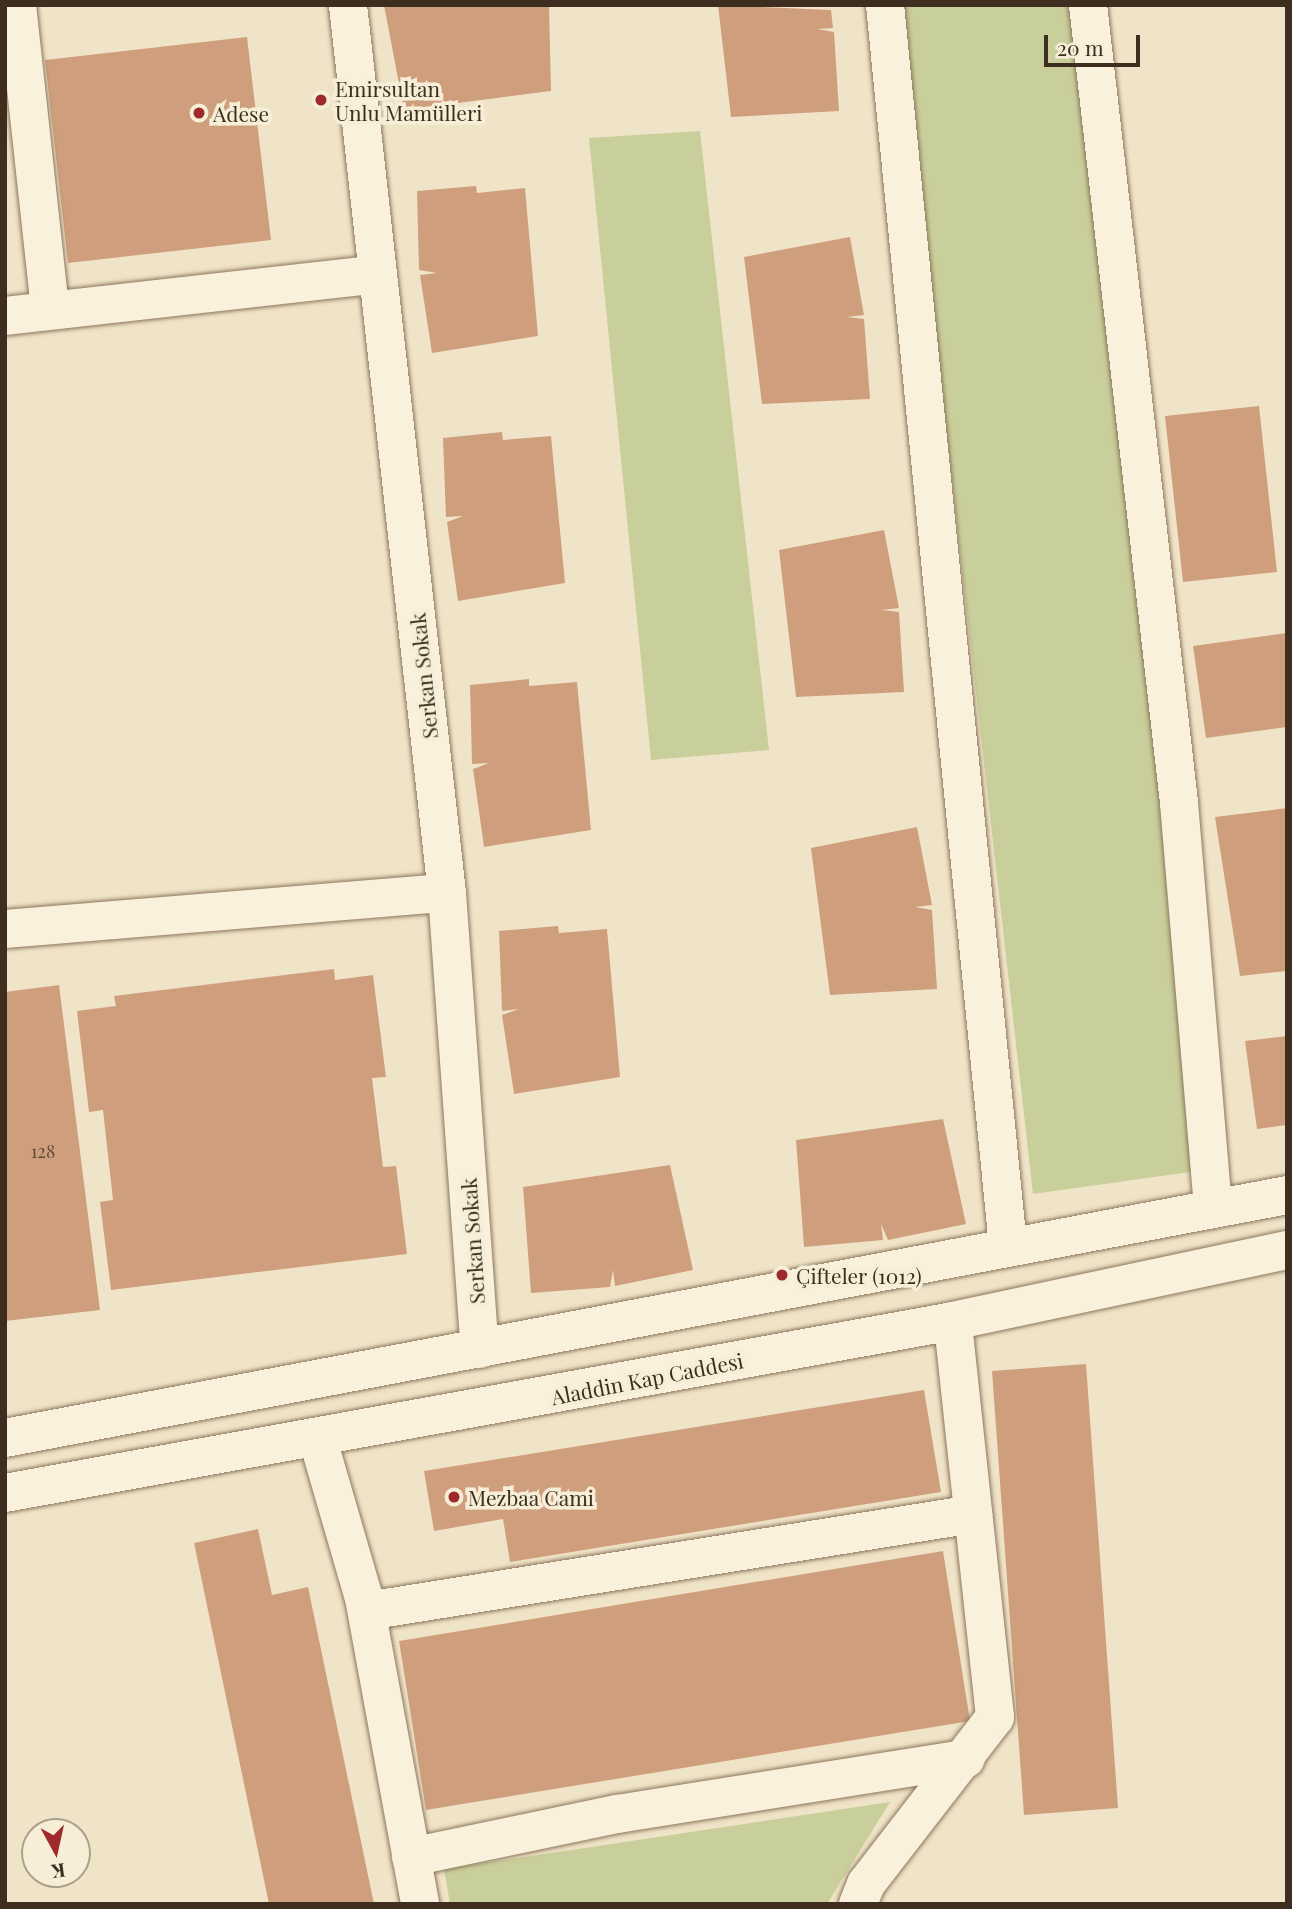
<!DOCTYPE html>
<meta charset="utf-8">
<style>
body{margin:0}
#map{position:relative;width:1292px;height:1909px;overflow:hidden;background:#f0e4c8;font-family:"Playfair Display",serif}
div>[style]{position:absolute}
.green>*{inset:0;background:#c9cf9b}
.building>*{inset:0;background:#cf9f7d}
.roads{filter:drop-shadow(0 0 2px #8d765c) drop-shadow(0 0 2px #8d765c)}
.minor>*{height:38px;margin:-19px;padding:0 19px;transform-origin:19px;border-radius:19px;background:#faf1dc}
.dots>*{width:19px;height:19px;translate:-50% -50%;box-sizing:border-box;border:4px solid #f7eed8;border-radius:50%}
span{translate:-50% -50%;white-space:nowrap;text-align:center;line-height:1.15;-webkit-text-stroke:7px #f7eed8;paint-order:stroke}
.number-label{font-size:18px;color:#624a37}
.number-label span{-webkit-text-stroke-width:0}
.poi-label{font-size:21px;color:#3d2e20}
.left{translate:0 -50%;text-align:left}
.street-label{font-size:21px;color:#3d2e20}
.frame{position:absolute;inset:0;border:7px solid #3d2e20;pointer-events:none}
.north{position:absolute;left:21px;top:1818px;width:70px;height:70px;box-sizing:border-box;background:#f7eed8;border:2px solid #ada18e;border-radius:50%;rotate:172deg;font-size:19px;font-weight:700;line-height:28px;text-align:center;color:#3d2e20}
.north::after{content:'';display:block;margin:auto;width:24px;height:32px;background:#9e2a2b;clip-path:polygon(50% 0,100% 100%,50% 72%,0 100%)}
.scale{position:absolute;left:1044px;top:35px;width:96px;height:32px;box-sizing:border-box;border:4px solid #3d2e20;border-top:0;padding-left:9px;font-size:21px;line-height:24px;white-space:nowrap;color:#3d2e20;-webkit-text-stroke:5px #f7eed8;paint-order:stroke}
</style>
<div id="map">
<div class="green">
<i style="clip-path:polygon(898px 5px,1069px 5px,1148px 655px,1197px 1171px,1033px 1194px)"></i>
<i style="clip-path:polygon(700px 131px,769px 750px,651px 760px,589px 138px)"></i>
<i style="clip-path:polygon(890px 1802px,827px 1904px,450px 1904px,444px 1869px)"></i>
</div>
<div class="building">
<i style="clip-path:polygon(384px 5px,549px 5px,551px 91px,404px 110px)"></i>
<i style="clip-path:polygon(718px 5px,831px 10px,833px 28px,817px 29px,834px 32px,839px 111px,731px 117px)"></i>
<i style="clip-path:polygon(247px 37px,271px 240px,68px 263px,45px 60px)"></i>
<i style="clip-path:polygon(476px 186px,477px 193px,525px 188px,538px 336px,432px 353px,420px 275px,437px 273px,419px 270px,417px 191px)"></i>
<i style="clip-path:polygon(850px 237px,864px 315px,847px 317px,864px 319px,870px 399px,762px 404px,744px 257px)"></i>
<i style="clip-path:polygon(1259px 406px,1277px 572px,1183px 582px,1165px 416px)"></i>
<i style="clip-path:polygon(502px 432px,503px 440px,551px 436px,565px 583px,458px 601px,447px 522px,463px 516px,446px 517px,443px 438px)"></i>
<i style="clip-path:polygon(884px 530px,899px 608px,882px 610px,899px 612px,904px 692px,796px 697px,779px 550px)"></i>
<i style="clip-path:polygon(1287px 633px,1287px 727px,1206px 738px,1193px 646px)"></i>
<i style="clip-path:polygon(529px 679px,529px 686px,577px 682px,591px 830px,484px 847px,473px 769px,489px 763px,472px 764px,470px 685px)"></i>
<i style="clip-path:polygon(1287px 808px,1287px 971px,1240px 976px,1215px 817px)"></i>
<i style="clip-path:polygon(917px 827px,932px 905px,915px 907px,932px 910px,937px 989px,830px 995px,811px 848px)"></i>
<i style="clip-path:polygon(558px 926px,559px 933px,607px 929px,620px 1077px,514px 1094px,502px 1015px,519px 1009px,502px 1011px,499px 931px)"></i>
<i style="clip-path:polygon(334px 969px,335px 980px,373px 975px,386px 1077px,372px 1078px,383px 1167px,396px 1166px,407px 1254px,111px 1290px,100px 1202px,113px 1200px,103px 1110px,89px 1112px,77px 1011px,116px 1006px,114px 996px)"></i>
<i style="clip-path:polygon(59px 985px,100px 1310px,5px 1321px,5px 992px)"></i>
<i style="clip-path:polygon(1287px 1036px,1287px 1125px,1257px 1129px,1245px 1041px)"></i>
<i style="clip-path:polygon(943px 1119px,966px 1224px,888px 1240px,881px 1224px,883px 1240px,804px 1247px,796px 1140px)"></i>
<i style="clip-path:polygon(670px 1165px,693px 1270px,615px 1286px,613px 1270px,610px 1287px,531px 1293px,523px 1187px)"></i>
<i style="clip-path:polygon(1086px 1364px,1118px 1808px,1024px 1815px,992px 1371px)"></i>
<i style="clip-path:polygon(924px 1390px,941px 1492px,510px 1562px,503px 1519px,434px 1531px,424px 1471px)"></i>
<i style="clip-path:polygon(258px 1529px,272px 1595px,308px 1587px,374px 1904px,269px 1904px,194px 1543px)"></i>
<i style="clip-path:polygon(943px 1551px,970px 1721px,426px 1810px,399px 1641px)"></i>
</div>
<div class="roads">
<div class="minor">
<i style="left:17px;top:5px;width:305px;rotate:83.8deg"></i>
<i style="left:348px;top:5px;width:894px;rotate:83.64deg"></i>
<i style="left:447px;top:893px;width:457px;rotate:85.9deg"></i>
<i style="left:885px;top:5px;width:1246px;rotate:84.34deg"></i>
<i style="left:1088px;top:5px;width:803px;rotate:83.49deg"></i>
<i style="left:1179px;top:803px;width:404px;rotate:85.2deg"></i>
<i style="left:5px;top:316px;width:375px;rotate:-6.4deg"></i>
<i style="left:5px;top:929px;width:443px;rotate:-4.7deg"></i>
<i style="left:5px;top:1438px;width:1305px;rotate:-10.73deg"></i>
<i style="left:318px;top:1440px;width:165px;rotate:73.8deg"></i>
<i style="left:364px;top:1598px;width:311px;rotate:79.6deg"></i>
<i style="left:5px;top:1493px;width:963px;rotate:-10.28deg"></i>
<i style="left:953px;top:1321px;width:341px;rotate:-12deg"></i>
<i style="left:367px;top:1611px;width:614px;rotate:-9.09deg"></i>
<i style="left:411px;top:1857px;width:210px;rotate:-11.8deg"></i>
<i style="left:617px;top:1814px;width:353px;rotate:-9deg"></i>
<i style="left:858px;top:1904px;width:22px;rotate:-68deg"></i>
<i style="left:866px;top:1884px;width:211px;rotate:-52.3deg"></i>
<i style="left:995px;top:1717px;width:398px;rotate:-96.1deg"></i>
</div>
</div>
<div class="dots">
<i style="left:321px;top:100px;background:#9e2a2b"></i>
<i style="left:199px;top:113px;background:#9e2a2b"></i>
<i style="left:782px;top:1275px;background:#9e2a2b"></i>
<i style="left:454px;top:1497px;background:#9e2a2b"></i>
</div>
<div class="number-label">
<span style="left:43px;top:1151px">128</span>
</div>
<div class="poi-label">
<span class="left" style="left:335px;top:100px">Emirsultan<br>Unlu Mamülleri</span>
<span class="left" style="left:213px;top:113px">Adese</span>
<span class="left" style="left:796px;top:1275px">Çifteler (1012)</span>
<span class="left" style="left:468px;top:1497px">Mezbaa Cami</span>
</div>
<div class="street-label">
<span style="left:423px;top:676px;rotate:-96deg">Serkan Sokak</span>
<span style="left:472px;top:1241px;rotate:-94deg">Serkan Sokak</span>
<span style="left:647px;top:1378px;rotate:-11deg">Aladdin Kap Caddesi</span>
</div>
<div class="frame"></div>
<div class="north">K</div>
<div class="scale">20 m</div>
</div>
